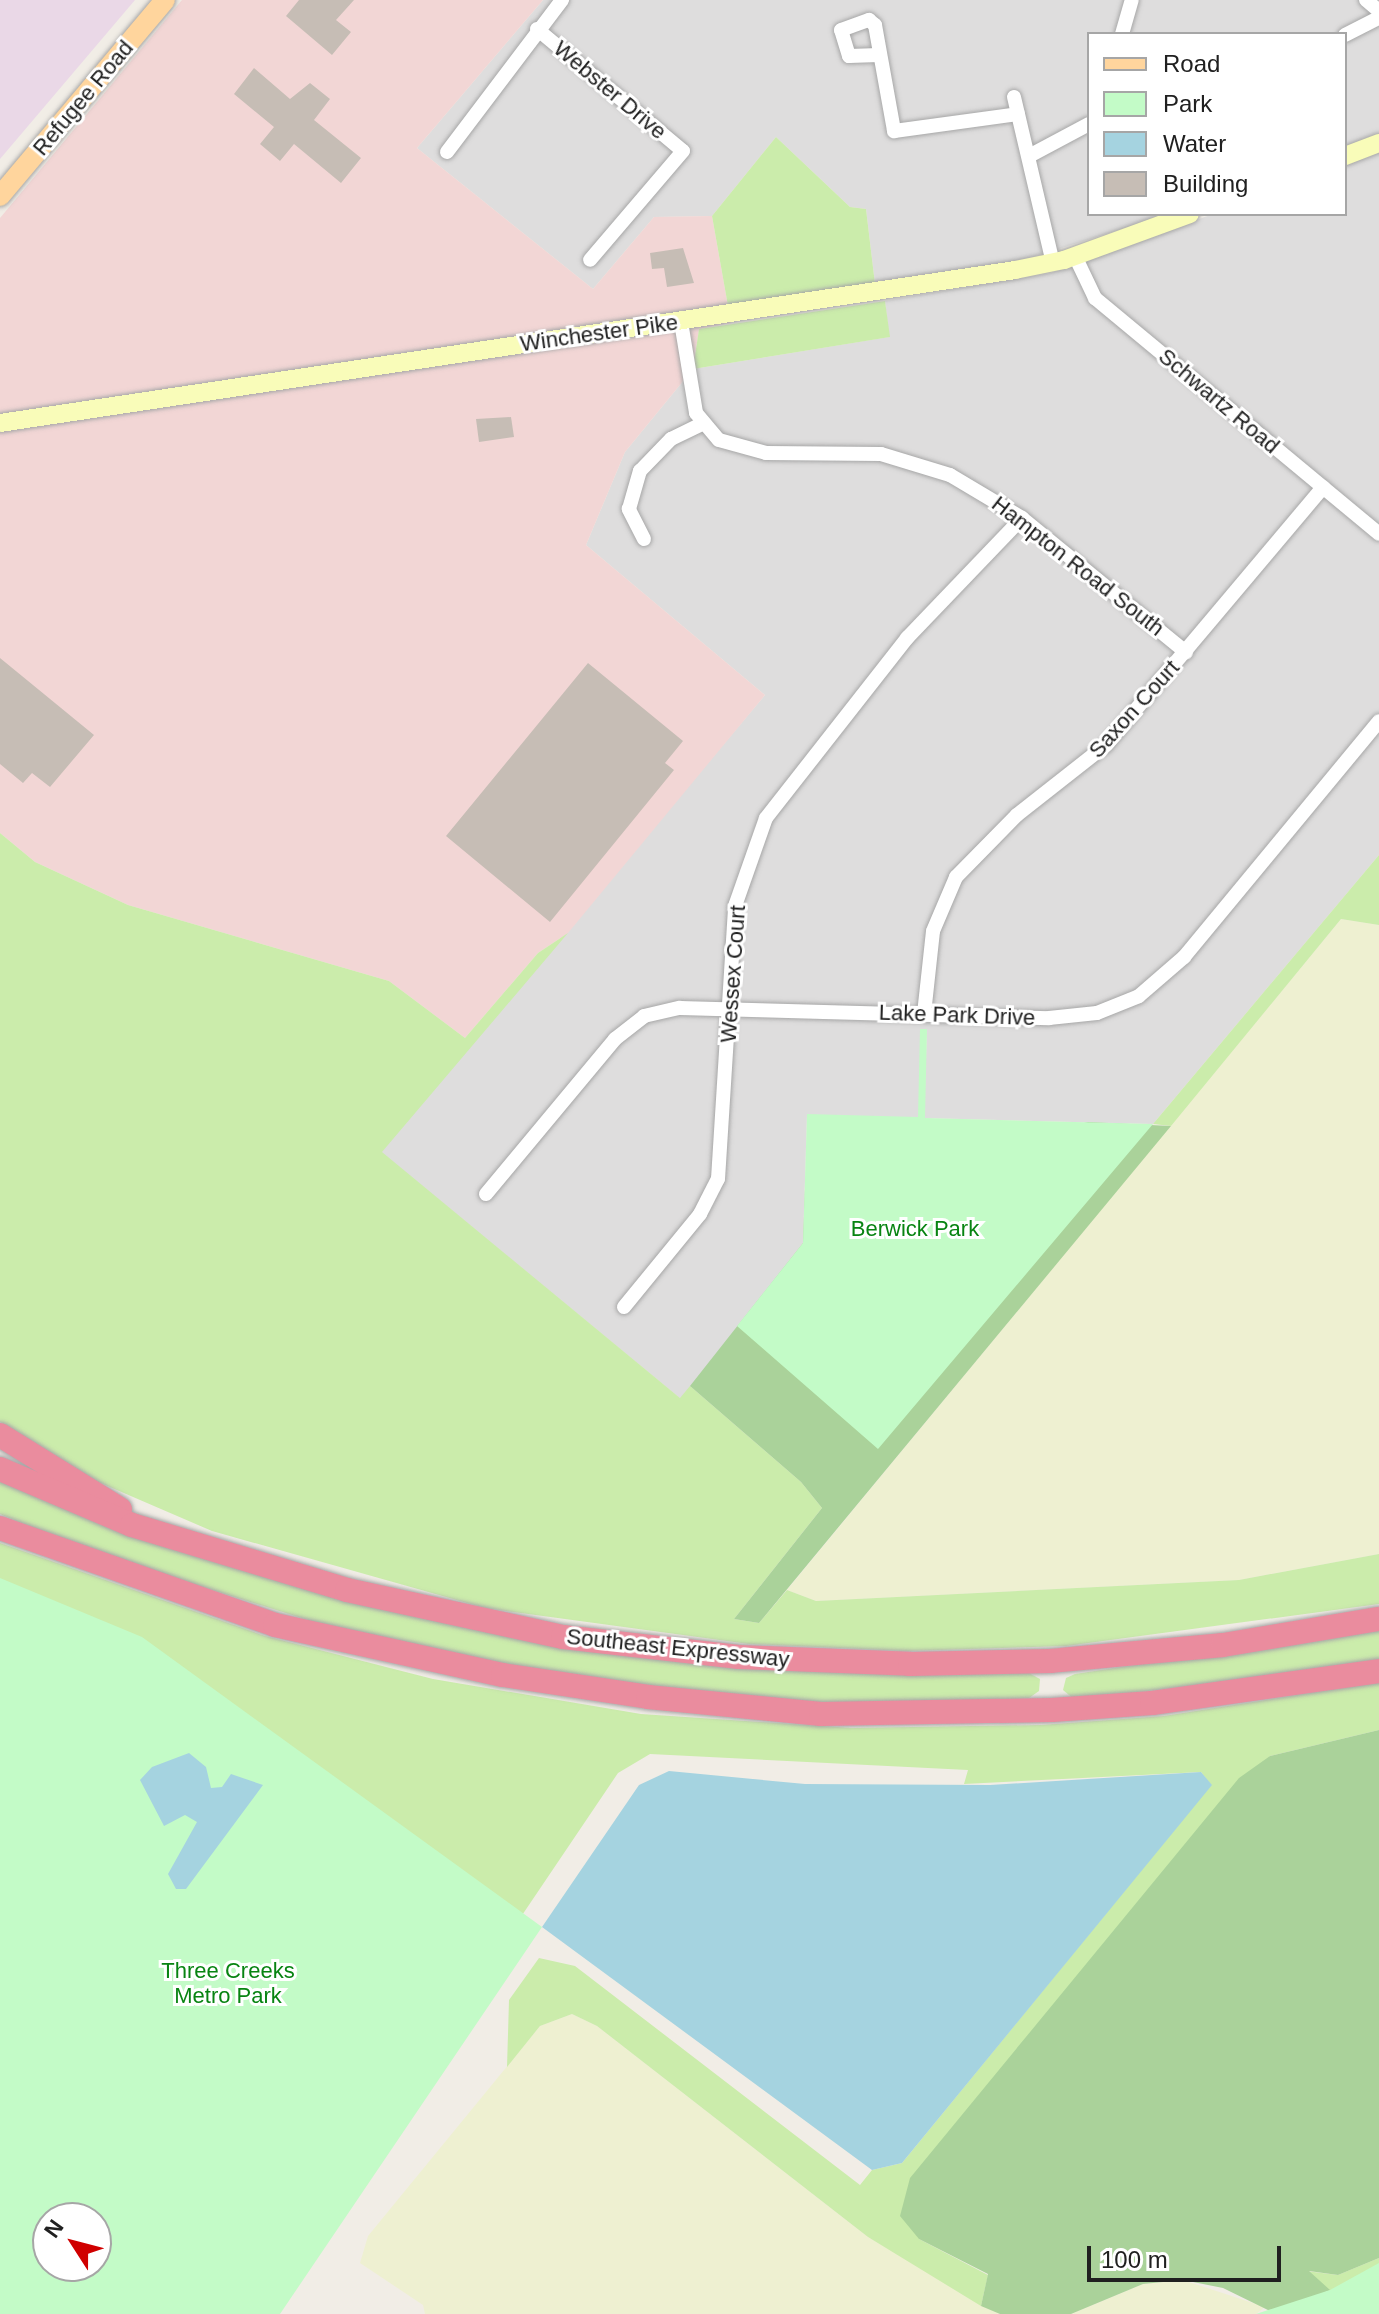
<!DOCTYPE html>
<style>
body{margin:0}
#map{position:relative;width:1379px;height:2314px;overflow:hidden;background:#f1ede6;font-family:Arial,sans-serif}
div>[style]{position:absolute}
.residential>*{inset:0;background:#dedddd}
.commercial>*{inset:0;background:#f2d6d5}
.industrial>*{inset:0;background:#ead8e7}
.farmland>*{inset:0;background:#eef0d1}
.grass>*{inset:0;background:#cbecab}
.forest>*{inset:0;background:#aad29a}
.park>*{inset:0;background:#c3fbc7}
.water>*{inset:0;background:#a5d3e0}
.building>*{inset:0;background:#c6bdb5}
.roads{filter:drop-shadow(0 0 2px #a7a7a7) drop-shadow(0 0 2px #a7a7a7)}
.street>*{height:14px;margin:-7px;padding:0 7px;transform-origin:7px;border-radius:7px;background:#fff}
.secondary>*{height:18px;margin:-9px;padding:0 9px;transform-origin:9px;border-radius:9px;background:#f9fcb9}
.primary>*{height:20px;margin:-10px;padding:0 10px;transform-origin:10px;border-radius:10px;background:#ffd59d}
.highway>*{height:24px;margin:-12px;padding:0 12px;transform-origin:12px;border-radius:12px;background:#ea8c9e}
span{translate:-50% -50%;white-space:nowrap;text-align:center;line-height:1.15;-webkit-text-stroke:6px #fff;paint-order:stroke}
.street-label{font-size:22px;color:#202020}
.park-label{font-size:22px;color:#088412}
.legend{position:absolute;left:1087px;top:32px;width:260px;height:184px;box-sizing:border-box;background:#fff;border:2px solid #a6a6a6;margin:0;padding:10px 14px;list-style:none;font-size:24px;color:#202020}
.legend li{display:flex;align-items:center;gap:16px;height:40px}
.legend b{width:40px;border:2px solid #a6a6a6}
.north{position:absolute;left:32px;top:2202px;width:80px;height:80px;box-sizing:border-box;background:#fff;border:2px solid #a6a6a6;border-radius:50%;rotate:306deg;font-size:22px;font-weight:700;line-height:32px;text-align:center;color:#202020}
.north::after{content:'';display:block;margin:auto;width:28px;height:36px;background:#d00000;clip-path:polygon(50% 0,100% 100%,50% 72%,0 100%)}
.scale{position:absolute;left:1087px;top:2246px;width:194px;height:36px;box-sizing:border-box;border:4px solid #202020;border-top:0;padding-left:10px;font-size:24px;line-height:28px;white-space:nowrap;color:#202020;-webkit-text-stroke:6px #fff;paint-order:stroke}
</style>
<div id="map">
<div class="residential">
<i style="clip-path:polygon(543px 0,1379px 0,1379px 135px,1345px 148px,1345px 34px,1089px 34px,1089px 214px,1170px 214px,1023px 260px,875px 284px,866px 209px,850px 207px,776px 137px,712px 216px,654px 217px,593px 289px,417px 148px)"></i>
<i style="clip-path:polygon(1379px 151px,1379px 855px,1153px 1124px,924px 1118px,927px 1029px,919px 1118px,807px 1115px,803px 1243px,681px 1399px,381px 1152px,765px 695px,586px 545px,625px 452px,693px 369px,889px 337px,885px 301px,1051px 273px,1213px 214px,1345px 214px,1345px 164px)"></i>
</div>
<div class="commercial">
<i style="clip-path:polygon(182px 0,543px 0,417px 148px,593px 289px,654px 217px,712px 216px,731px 323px,699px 329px,693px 369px,625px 452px,586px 545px,765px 695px,568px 933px,538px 953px,465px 1038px,389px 981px,128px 905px,35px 862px,0 833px,0 218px)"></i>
</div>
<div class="industrial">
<i style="clip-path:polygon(0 0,135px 0,0 159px)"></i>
</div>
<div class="farmland">
<i style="clip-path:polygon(1341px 919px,1379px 925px,1379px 1554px,1239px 1580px,816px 1601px,787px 1590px)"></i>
<i style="clip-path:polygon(572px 2014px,597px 2026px,868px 2237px,1000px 2314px,425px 2314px,423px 2305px,360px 2263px,368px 2236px,540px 2026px)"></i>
<i style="clip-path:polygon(1183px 2280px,1265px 2307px,1256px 2314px,1071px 2314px,1143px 2284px)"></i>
</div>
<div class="grass">
<i style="clip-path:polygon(776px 137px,850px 207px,866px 209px,875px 284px,728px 306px,712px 216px)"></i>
<i style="clip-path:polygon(885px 301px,890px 337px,693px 369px,699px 329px)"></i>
<i style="clip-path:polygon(0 833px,35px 862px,128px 905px,389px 981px,465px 1038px,538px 953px,568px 933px,382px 1152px,680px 1398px,690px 1386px,801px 1482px,822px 1508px,734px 1619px,759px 1623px,787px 1590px,816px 1601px,1239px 1580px,1379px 1554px,1379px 1604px,1066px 1646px,906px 1651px,749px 1644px,485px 1608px,212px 1531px,89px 1478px,0 1422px)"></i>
<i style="clip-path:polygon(1379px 855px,1379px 925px,1341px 919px,1171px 1126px,1153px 1124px)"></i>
<i style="clip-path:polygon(0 1481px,419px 1618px,1025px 1671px,1040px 1679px,1039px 1691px,1029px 1698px,942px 1704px,824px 1704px,563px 1677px,324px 1625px,85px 1550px,0 1514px)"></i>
<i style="clip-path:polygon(0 1543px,265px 1636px,433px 1679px,641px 1714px,852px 1728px,1041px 1725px,1164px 1716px,1379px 1682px,1379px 1730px,1270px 1756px,919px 2239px,988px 2275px,981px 2306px,868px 2237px,597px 2026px,572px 2014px,540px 2026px,507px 2067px,509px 2000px,539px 1958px,575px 1966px,860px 2185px,872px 2170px,902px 2163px,1211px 1785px,1201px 1772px,964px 1784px,968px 1770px,650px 1754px,618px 1773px,504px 1942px,0 1609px)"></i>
<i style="clip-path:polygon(1379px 1628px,1379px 1662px,1075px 1700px,1063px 1690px,1066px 1678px,1075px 1674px)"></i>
<i style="clip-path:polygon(1379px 2258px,1379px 2314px,1353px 2314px,1306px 2271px,1338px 2275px)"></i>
</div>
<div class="forest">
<i style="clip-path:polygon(1088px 1122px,1171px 1126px,759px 1623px,734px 1619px,822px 1508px,801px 1482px,690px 1386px,803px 1243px,805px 1189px)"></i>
<i style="clip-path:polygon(1379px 1730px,1379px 2258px,1338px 2275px,1309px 2271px,1330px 2290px,1276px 2314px,1223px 2288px,1183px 2280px,1143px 2284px,1071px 2314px,1000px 2314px,981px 2306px,988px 2274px,919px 2239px,900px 2216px,910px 2178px,1239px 1778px,1270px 1756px)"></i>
</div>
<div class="park">
<i style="clip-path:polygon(920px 1029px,927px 1029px,925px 1118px,1153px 1124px,878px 1449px,737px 1326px,803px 1243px,807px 1114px,918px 1117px)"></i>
<i style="clip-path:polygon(evenodd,0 1578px,142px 1637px,542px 1927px,280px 2314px,0 2314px,0 1578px,48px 2218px,96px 2218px,96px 2266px,48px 2266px,48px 2218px)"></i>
<i style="clip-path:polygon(1379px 2263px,1379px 2314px,1256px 2314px,1330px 2290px)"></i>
</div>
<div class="water">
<i style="clip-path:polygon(189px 1753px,206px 1767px,211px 1788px,222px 1787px,231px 1774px,263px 1785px,186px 1889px,176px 1889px,168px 1874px,197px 1822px,185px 1815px,164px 1826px,140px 1780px,152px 1767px)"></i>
<i style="clip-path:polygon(669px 1771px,805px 1784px,990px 1785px,1201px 1772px,1212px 1785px,902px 2163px,872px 2170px,542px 1927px,639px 1785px)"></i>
</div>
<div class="building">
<i style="clip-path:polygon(299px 0,354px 0,336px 20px,351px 32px,332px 55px,286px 16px)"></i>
<i style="clip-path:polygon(254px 68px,290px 99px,310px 83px,330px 99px,314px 120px,361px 158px,341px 183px,294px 144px,280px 161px,260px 144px,274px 127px,234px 94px)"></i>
<i style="clip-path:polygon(683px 248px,694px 283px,667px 287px,664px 268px,652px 269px,650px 253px)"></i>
<i style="clip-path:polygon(511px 417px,514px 437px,479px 442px,476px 419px)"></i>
<i style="clip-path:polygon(0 658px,94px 735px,50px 787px,32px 773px,23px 783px,0 764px)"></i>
<i style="clip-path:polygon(588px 663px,683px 741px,665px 763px,674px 770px,550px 922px,446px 836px)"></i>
</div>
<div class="roads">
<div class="street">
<i style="left:1366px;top:0;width:17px;rotate:40deg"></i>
<i style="left:537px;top:29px;width:190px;rotate:39.9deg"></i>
<i style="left:683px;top:151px;width:143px;rotate:130.5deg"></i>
<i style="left:1122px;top:34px;width:35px;rotate:-74deg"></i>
<i style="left:1345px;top:35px;width:38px;rotate:-27deg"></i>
<i style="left:879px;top:55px;width:30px;rotate:178deg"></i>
<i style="left:849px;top:56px;width:27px;rotate:-107deg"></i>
<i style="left:841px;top:30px;width:30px;rotate:-20deg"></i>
<i style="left:869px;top:20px;width:8px;rotate:40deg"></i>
<i style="left:875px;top:25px;width:108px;rotate:79.8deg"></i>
<i style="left:894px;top:131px;width:125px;rotate:-7.8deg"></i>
<i style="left:1014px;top:97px;width:171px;rotate:76.8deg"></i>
<i style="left:447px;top:152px;width:191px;rotate:-52.9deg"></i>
<i style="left:1029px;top:156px;width:68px;rotate:-28.1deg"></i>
<i style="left:1075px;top:256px;width:47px;rotate:64.5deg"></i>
<i style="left:1095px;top:298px;width:369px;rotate:39.7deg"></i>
<i style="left:681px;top:322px;width:92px;rotate:80.6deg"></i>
<i style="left:696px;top:413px;width:35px;rotate:50deg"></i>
<i style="left:719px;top:440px;width:49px;rotate:15.5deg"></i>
<i style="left:766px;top:453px;width:115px;rotate:0.5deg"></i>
<i style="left:881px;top:454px;width:72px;rotate:16.9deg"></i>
<i style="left:950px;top:475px;width:84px;rotate:30.8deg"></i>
<i style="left:1022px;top:518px;width:212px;rotate:39.3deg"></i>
<i style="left:644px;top:539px;width:34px;rotate:-117deg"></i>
<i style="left:629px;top:509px;width:40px;rotate:-74deg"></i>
<i style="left:640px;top:471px;width:45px;rotate:-45.9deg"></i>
<i style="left:671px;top:439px;width:34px;rotate:-26deg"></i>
<i style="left:924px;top:1014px;width:83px;rotate:-83.8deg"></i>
<i style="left:933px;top:931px;width:59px;rotate:-66.9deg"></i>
<i style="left:956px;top:877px;width:87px;rotate:-45.5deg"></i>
<i style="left:1017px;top:815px;width:113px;rotate:-38.2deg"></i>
<i style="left:1106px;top:745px;width:337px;rotate:-49.9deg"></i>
<i style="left:486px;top:1194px;width:202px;rotate:-50.2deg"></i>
<i style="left:615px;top:1039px;width:37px;rotate:-38deg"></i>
<i style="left:644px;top:1016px;width:37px;rotate:-13deg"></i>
<i style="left:680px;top:1008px;width:369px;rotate:1.6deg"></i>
<i style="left:1049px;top:1018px;width:48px;rotate:-5.9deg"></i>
<i style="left:1097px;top:1013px;width:45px;rotate:-22deg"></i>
<i style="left:1139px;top:996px;width:60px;rotate:-40.9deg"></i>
<i style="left:1184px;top:957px;width:306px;rotate:-50.4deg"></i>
<i style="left:624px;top:1307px;width:120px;rotate:-50.7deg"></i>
<i style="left:700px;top:1214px;width:39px;rotate:-63deg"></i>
<i style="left:718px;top:1179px;width:274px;rotate:-86.4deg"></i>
<i style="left:735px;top:906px;width:93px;rotate:-70.6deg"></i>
<i style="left:766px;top:818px;width:229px;rotate:-51.9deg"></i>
<i style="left:907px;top:638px;width:166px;rotate:-46.2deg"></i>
</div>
<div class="secondary">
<i style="left:1345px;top:156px;width:36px;rotate:-21deg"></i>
<i style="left:0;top:423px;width:1026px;rotate:-8.57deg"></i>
<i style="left:1015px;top:270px;width:50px;rotate:-11.5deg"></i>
<i style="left:1064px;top:260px;width:134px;rotate:-20.1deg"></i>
</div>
<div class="primary">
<i style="left:0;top:196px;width:256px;rotate:-49.9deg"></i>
</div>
<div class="highway">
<i style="left:0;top:1435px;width:141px;rotate:31.7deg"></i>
<i style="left:0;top:1469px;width:143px;rotate:23deg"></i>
<i style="left:132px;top:1525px;width:225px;rotate:16.8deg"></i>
<i style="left:347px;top:1590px;width:221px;rotate:12.3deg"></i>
<i style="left:563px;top:1637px;width:177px;rotate:6.5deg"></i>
<i style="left:739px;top:1657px;width:171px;rotate:2.3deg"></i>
<i style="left:910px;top:1664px;width:140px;rotate:-1.2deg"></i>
<i style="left:1050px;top:1661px;width:174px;rotate:-5.3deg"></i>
<i style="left:1223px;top:1645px;width:158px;rotate:-9.5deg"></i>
<i style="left:0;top:1528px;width:292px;rotate:19.4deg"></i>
<i style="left:275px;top:1625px;width:233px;rotate:12.4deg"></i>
<i style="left:503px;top:1675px;width:147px;rotate:8.6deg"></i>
<i style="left:648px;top:1697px;width:174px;rotate:5.6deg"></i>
<i style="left:821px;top:1714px;width:231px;rotate:-1deg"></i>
<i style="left:1052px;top:1710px;width:100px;rotate:-4deg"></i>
<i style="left:1152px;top:1703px;width:229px;rotate:-8deg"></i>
</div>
</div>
<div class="street-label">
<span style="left:610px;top:90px;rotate:40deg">Webster Drive</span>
<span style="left:83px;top:98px;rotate:-50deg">Refugee Road</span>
<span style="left:599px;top:333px;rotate:-8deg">Winchester Pike</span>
<span style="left:1219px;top:401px;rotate:40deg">Schwartz Road</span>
<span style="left:1078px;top:566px;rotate:38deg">Hampton Road South</span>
<span style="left:1134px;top:709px;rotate:-48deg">Saxon Court</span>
<span style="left:733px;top:974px;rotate:-86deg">Wessex Court</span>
<span style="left:957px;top:1015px;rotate:2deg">Lake Park Drive</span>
<span style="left:678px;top:1648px;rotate:6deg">Southeast Expressway</span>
</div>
<div class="park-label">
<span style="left:915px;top:1229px">Berwick Park</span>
<span style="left:228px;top:1983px">Three Creeks<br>Metro Park</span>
</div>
<ul class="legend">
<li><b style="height:10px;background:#ffd59d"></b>Road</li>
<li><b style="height:22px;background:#c3fbc7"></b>Park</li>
<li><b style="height:22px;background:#a5d3e0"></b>Water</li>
<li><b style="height:22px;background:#c6bdb5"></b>Building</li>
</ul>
<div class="north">N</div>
<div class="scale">100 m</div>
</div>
